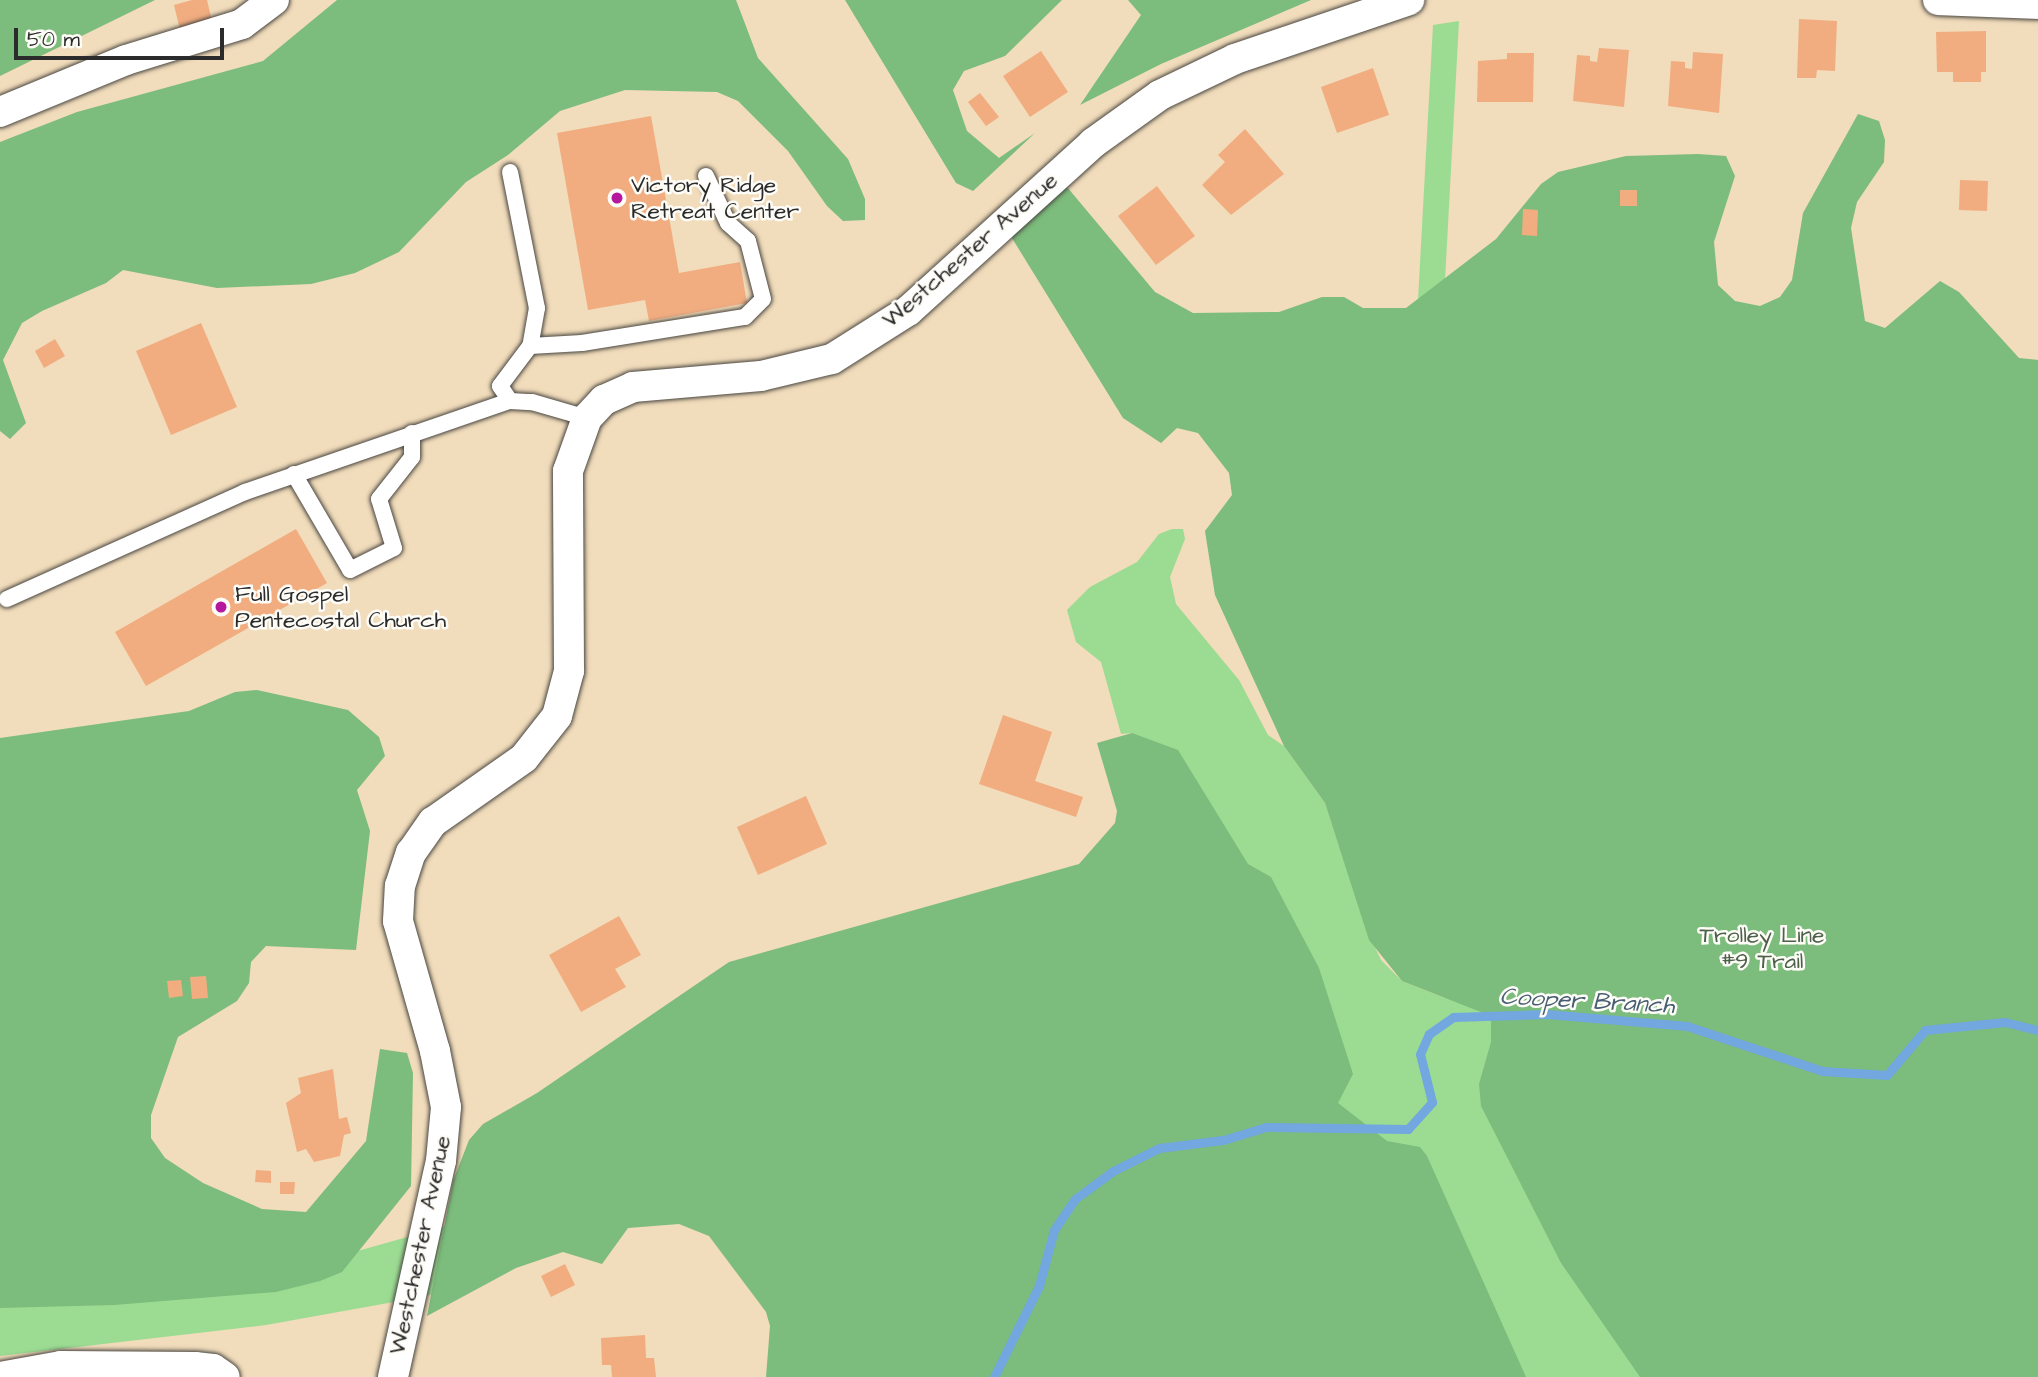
<!DOCTYPE html>
<style>
body{margin:0}
#map{position:relative;width:2038px;height:1377px;overflow:hidden;background:#f1dcbb;font-family:"Architects Daughter",sans-serif}
div>[style]{position:absolute}
.green>*{inset:0;background:#9bdc92}
.forest>*{inset:0;background:#7cbc7c}
.stream>*{height:9px;margin:-4.5px;padding:0 4.5px;transform-origin:4.5px;border-radius:4.5px;background:#72a7df}
.building>*{inset:0;background:#f1ad80}
.roads{filter:drop-shadow(0 0 2px #494641) drop-shadow(0 0 2px #494641)}
.service>*{height:16px;margin:-8px;padding:0 8px;transform-origin:8px;border-radius:8px;background:#fff}
.minor>*{height:30px;margin:-15px;padding:0 15px;transform-origin:15px;border-radius:15px;background:#fff}
.dots>*{width:19px;height:19px;translate:-50% -50%;box-sizing:border-box;border:4px solid #fdfcf7;border-radius:50%}
span{translate:-50% -50%;white-space:nowrap;text-align:center;line-height:1.15;-webkit-text-stroke:5px #fdfcf7;paint-order:stroke}
.poi-label{font-size:23px;color:#2b2b2b}
.left{translate:0 -50%;text-align:left}
.street-label{font-size:23px;color:#2b2b2b}
.park-label{font-size:23px;color:#4d604a}
.water-label{font-size:24px;color:#475d73;font-style:italic}
.scale{position:absolute;left:14px;top:28px;width:210px;height:32px;box-sizing:border-box;border:4px solid #2b2b2b;border-top:0;padding-left:9px;font-size:21px;line-height:24px;white-space:nowrap;color:#2b2b2b;-webkit-text-stroke:5px #fdfcf7;paint-order:stroke}
</style>
<div id="map">
<div class="green">
<i style="clip-path:polygon(evenodd,1459px 21px,1438px 410px,2038px 1377px,1220px 1377px,1319px 968px,427px 1296px,266px 1325px,0 1356px,0 1299px,347px 1254px,464px 1221px,1173px 859px,1132px 733px,1121px 734px,1101px 662px,1076px 642px,1067px 610px,1090px 587px,1137px 562px,1159px 534px,1172px 529px,1183px 529px,1185px 539px,1170px 577px,1176px 604px,1239px 680px,1268px 735px,1284px 746px,1325px 803px,1339px 846px,1412px 410px,1433px 25px,1459px 21px,1364px 924px,1445px 998px,1402px 981px,1381px 960px,1364px 924px)"></i>
</div>
<div class="forest">
<i style="clip-path:polygon(0 0,155px 0,0 76px)"></i>
<i style="clip-path:polygon(337px 0,736px 0,758px 58px,848px 159px,865px 199px,865px 220px,843px 221px,827px 206px,788px 151px,738px 101px,717px 92px,625px 90px,560px 111px,508px 155px,466px 182px,399px 252px,355px 273px,311px 284px,217px 288px,123px 270px,106px 283px,42px 311px,22px 323px,3px 360px,26px 423px,10px 439px,0 431px,0 142px,77px 112px,263px 61px)"></i>
<i style="clip-path:polygon(845px 0,1062px 0,1005px 56px,964px 71px,953px 90px,967px 131px,999px 158px,1035px 133px,973px 191px,956px 183px)"></i>
<i style="clip-path:polygon(1128px 0,1311px 0,1161px 64px,1080px 105px,1141px 15px)"></i>
<i style="clip-path:polygon(1858px 114px,1879px 121px,1885px 140px,1884px 162px,1857px 202px,1851px 228px,1865px 321px,1885px 328px,1940px 281px,1959px 292px,2019px 358px,2038px 360px,2038px 1377px,1640px 1377px,1561px 1263px,1481px 1106px,1479px 1084px,1491px 1042px,1491px 1016px,1402px 981px,1369px 940px,1325px 803px,1284px 746px,1215px 595px,1205px 531px,1232px 495px,1229px 473px,1198px 433px,1177px 428px,1161px 443px,1123px 418px,1007px 230px,1067px 187px,1155px 292px,1193px 313px,1279px 312px,1322px 297px,1344px 297px,1363px 308px,1406px 308px,1496px 239px,1541px 184px,1558px 172px,1626px 156px,1698px 154px,1726px 156px,1735px 176px,1714px 242px,1718px 285px,1735px 301px,1760px 306px,1780px 297px,1792px 280px,1803px 213px)"></i>
<i style="clip-path:polygon(257px 690px,348px 710px,379px 737px,385px 756px,357px 790px,370px 831px,356px 950px,266px 946px,251px 962px,249px 983px,237px 1001px,178px 1037px,151px 1115px,151px 1138px,165px 1158px,203px 1183px,262px 1209px,306px 1212px,366px 1141px,380px 1049px,407px 1053px,413px 1073px,411px 1186px,342px 1272px,320px 1281px,276px 1292px,114px 1305px,0 1308px,0 738px,189px 711px,235px 692px)"></i>
<i style="clip-path:polygon(1132px 733px,1178px 750px,1248px 864px,1271px 877px,1319px 968px,1353px 1074px,1338px 1103px,1387px 1141px,1420px 1147px,1427px 1156px,1526px 1377px,766px 1377px,770px 1326px,766px 1312px,709px 1236px,679px 1224px,628px 1228px,602px 1264px,563px 1252px,516px 1268px,427px 1316px,453px 1181px,469px 1140px,483px 1124px,537px 1093px,729px 962px,1079px 864px,1115px 823px,1117px 811px,1097px 743px)"></i>
</div>
<div class="stream">
<i style="left:994px;top:1377px;width:102px;rotate:-63.7deg"></i>
<i style="left:1039px;top:1286px;width:58px;rotate:-75deg"></i>
<i style="left:1054px;top:1230px;width:37px;rotate:-56deg"></i>
<i style="left:1075px;top:1199px;width:47px;rotate:-36.4deg"></i>
<i style="left:1113px;top:1171px;width:51px;rotate:-26.6deg"></i>
<i style="left:1159px;top:1148px;width:64px;rotate:-7.1deg"></i>
<i style="left:1223px;top:1140px;width:45px;rotate:-16.8deg"></i>
<i style="left:1266px;top:1127px;width:142px;rotate:0.8deg"></i>
<i style="left:1408px;top:1129px;width:36px;rotate:-48deg"></i>
<i style="left:1432px;top:1102px;width:49px;rotate:-104deg"></i>
<i style="left:1420px;top:1054px;width:22px;rotate:-66deg"></i>
<i style="left:1429px;top:1034px;width:29px;rotate:-35deg"></i>
<i style="left:1453px;top:1017px;width:94px;rotate:-1.8deg"></i>
<i style="left:1547px;top:1014px;width:141px;rotate:4.9deg"></i>
<i style="left:1687px;top:1026px;width:142px;rotate:18.4deg"></i>
<i style="left:1822px;top:1071px;width:65px;rotate:3.5deg"></i>
<i style="left:1887px;top:1075px;width:59px;rotate:-49.8deg"></i>
<i style="left:1925px;top:1030px;width:80px;rotate:-5.7deg"></i>
<i style="left:2005px;top:1022px;width:34px;rotate:14deg"></i>
</div>
<div class="building">
<i style="clip-path:polygon(192px 0,207px 0,212px 21px,180px 30px,174px 5px)"></i>
<i style="clip-path:polygon(1799px 19px,1837px 21px,1835px 71px,1817px 70px,1816px 78px,1797px 78px)"></i>
<i style="clip-path:polygon(1986px 31px,1986px 72px,1981px 72px,1981px 82px,1953px 82px,1953px 72px,1937px 72px,1936px 32px)"></i>
<i style="clip-path:polygon(1599px 48px,1629px 50px,1624px 107px,1573px 101px,1577px 55px,1590px 56px,1590px 61px,1597px 62px)"></i>
<i style="clip-path:polygon(1041px 51px,1068px 92px,1030px 117px,1003px 76px)"></i>
<i style="clip-path:polygon(1693px 52px,1723px 54px,1719px 113px,1668px 106px,1671px 61px,1685px 62px,1685px 68px,1692px 69px)"></i>
<i style="clip-path:polygon(1507px 53px,1534px 53px,1533px 102px,1477px 102px,1478px 61px,1507px 59px)"></i>
<i style="clip-path:polygon(1373px 68px,1389px 115px,1337px 133px,1321px 87px)"></i>
<i style="clip-path:polygon(980px 93px,999px 117px,986px 126px,968px 102px)"></i>
<i style="clip-path:polygon(651px 116px,679px 273px,740px 262px,747px 303px,649px 321px,645px 300px,588px 310px,557px 133px)"></i>
<i style="clip-path:polygon(1245px 129px,1284px 174px,1231px 215px,1202px 185px,1225px 162px,1218px 155px)"></i>
<i style="clip-path:polygon(1960px 180px,1988px 181px,1987px 211px,1959px 210px)"></i>
<i style="clip-path:polygon(1157px 186px,1195px 236px,1156px 265px,1118px 216px)"></i>
<i style="clip-path:polygon(1620px 190px,1637px 190px,1637px 206px,1620px 206px)"></i>
<i style="clip-path:polygon(1523px 209px,1538px 210px,1537px 236px,1522px 235px)"></i>
<i style="clip-path:polygon(201px 323px,237px 407px,171px 435px,136px 351px)"></i>
<i style="clip-path:polygon(55px 339px,65px 356px,44px 368px,35px 351px)"></i>
<i style="clip-path:polygon(296px 529px,327px 583px,146px 686px,115px 632px)"></i>
<i style="clip-path:polygon(1003px 715px,1052px 732px,1035px 781px,1083px 797px,1076px 817px,979px 784px)"></i>
<i style="clip-path:polygon(806px 796px,827px 844px,758px 875px,737px 827px)"></i>
<i style="clip-path:polygon(619px 916px,641px 955px,615px 969px,626px 987px,581px 1012px,549px 955px)"></i>
<i style="clip-path:polygon(206px 976px,208px 998px,192px 999px,190px 977px)"></i>
<i style="clip-path:polygon(181px 980px,183px 996px,169px 998px,167px 981px)"></i>
<i style="clip-path:polygon(333px 1069px,339px 1119px,347px 1117px,351px 1133px,344px 1135px,340px 1156px,314px 1162px,306px 1149px,297px 1152px,286px 1103px,301px 1093px,298px 1078px)"></i>
<i style="clip-path:polygon(256px 1170px,271px 1171px,271px 1183px,255px 1182px)"></i>
<i style="clip-path:polygon(280px 1182px,295px 1182px,294px 1194px,280px 1194px)"></i>
<i style="clip-path:polygon(565px 1264px,575px 1285px,551px 1297px,541px 1276px)"></i>
<i style="clip-path:polygon(645px 1335px,646px 1358px,654px 1358px,656px 1377px,612px 1377px,611px 1365px,602px 1365px,601px 1338px)"></i>
</div>
<div class="roads">
<div class="service">
<i style="left:510px;top:172px;width:139px;rotate:78.8deg"></i>
<i style="left:537px;top:308px;width:39px;rotate:100deg"></i>
<i style="left:530px;top:346px;width:50px;rotate:126.9deg"></i>
<i style="left:500px;top:386px;width:18px;rotate:56deg"></i>
<i style="left:510px;top:401px;width:22px;rotate:3deg"></i>
<i style="left:532px;top:402px;width:57px;rotate:16.2deg"></i>
<i style="left:530px;top:346px;width:52px;rotate:-3.3deg"></i>
<i style="left:582px;top:343px;width:165px;rotate:-9.1deg"></i>
<i style="left:745px;top:317px;width:25px;rotate:-45deg"></i>
<i style="left:763px;top:299px;width:60px;rotate:-104.5deg"></i>
<i style="left:748px;top:241px;width:27px;rotate:-138deg"></i>
<i style="left:728px;top:223px;width:52px;rotate:-115.1deg"></i>
<i style="left:294px;top:474px;width:111px;rotate:59.7deg"></i>
<i style="left:350px;top:570px;width:49px;rotate:-26.6deg"></i>
<i style="left:394px;top:548px;width:51px;rotate:-107deg"></i>
<i style="left:379px;top:499px;width:53px;rotate:-51.8deg"></i>
<i style="left:412px;top:457px;width:24px;rotate:-90deg"></i>
<i style="left:7px;top:599px;width:261px;rotate:-24.2deg"></i>
<i style="left:245px;top:492px;width:280px;rotate:-19deg"></i>
</div>
<div class="minor">
<i style="left:1938px;top:0;width:100px;rotate:2.3deg"></i>
<i style="left:0;top:112px;width:136px;rotate:-22.4deg"></i>
<i style="left:126px;top:60px;width:121px;rotate:-17.2deg"></i>
<i style="left:242px;top:24px;width:40px;rotate:-37deg"></i>
<i style="left:0;top:1377px;width:62px;rotate:-10.2deg"></i>
<i style="left:61px;top:1366px;width:134px;rotate:0.4deg"></i>
<i style="left:195px;top:1367px;width:18px;rotate:6deg"></i>
<i style="left:213px;top:1369px;width:14px;rotate:34deg"></i>
<i style="left:393px;top:1377px;width:221px;rotate:-77.5deg"></i>
<i style="left:441px;top:1161px;width:54px;rotate:-84.7deg"></i>
<i style="left:446px;top:1107px;width:57px;rotate:-101.1deg"></i>
<i style="left:435px;top:1051px;width:135px;rotate:-105.9deg"></i>
<i style="left:398px;top:921px;width:35px;rotate:-87deg"></i>
<i style="left:400px;top:886px;width:35px;rotate:-72deg"></i>
<i style="left:411px;top:853px;width:38px;rotate:-55deg"></i>
<i style="left:433px;top:822px;width:111px;rotate:-35.1deg"></i>
<i style="left:524px;top:758px;width:53px;rotate:-51.8deg"></i>
<i style="left:557px;top:716px;width:47px;rotate:-75.1deg"></i>
<i style="left:569px;top:671px;width:200px;rotate:-90.3deg"></i>
<i style="left:568px;top:471px;width:56px;rotate:-70.3deg"></i>
<i style="left:587px;top:418px;width:25px;rotate:-47deg"></i>
<i style="left:604px;top:400px;width:32px;rotate:-24deg"></i>
<i style="left:633px;top:387px;width:128px;rotate:-4.9deg"></i>
<i style="left:761px;top:376px;width:73px;rotate:-13.5deg"></i>
<i style="left:832px;top:359px;width:90px;rotate:-32.3deg"></i>
<i style="left:908px;top:311px;width:250px;rotate:-42.2deg"></i>
<i style="left:1093px;top:143px;width:82px;rotate:-35.6deg"></i>
<i style="left:1160px;top:95px;width:83px;rotate:-25.6deg"></i>
<i style="left:1235px;top:59px;width:184px;rotate:-18.7deg"></i>
</div>
</div>
<div class="dots">
<i style="left:617px;top:198px;background:#b5179e"></i>
<i style="left:221px;top:607px;background:#b5179e"></i>
</div>
<div class="poi-label">
<span class="left" style="left:631px;top:198px">Victory Ridge<br>Retreat Center</span>
<span class="left" style="left:235px;top:607px">Full Gospel<br>Pentecostal Church</span>
</div>
<div class="street-label">
<span style="left:970px;top:250px;rotate:-41deg">Westchester Avenue</span>
<span style="left:420px;top:1245px;rotate:-78deg">Westchester Avenue</span>
</div>
<div class="park-label">
<span style="left:1762px;top:948px">Trolley Line<br>#9 Trail</span>
</div>
<div class="water-label">
<span style="left:1587px;top:1002px;rotate:3deg">Cooper Branch</span>
</div>
<div class="scale">50 m</div>
</div>
